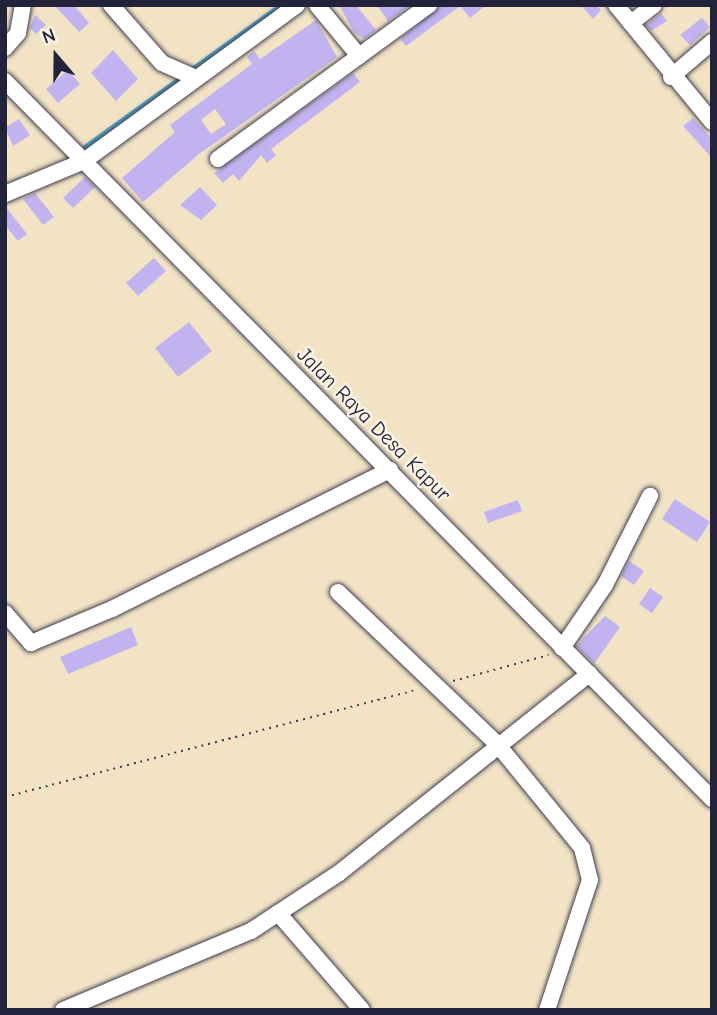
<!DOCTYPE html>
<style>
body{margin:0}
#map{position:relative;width:717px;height:1015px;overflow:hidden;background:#f2e3c5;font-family:"Comic Neue",sans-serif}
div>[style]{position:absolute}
.stream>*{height:3.5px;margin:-1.75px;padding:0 1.75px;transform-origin:1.75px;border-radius:1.75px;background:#50a6cc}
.building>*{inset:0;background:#c1b3ef}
.path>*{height:2px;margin-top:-1px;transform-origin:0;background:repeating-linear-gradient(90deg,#413f50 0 2px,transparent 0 7px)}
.roads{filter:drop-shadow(0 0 2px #413f50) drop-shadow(0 0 2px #413f50)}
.minor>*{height:16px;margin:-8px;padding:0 8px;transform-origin:8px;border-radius:8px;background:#fff}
span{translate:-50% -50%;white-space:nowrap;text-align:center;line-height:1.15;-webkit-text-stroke:5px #fcf5e5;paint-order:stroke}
.street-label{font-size:21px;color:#22223b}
.frame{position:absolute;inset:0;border:7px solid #22223b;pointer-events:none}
.north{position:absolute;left:21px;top:21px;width:70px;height:70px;-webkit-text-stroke:5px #fcf5e5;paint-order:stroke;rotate:340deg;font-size:19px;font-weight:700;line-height:28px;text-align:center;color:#22223b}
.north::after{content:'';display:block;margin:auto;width:24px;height:32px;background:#22223b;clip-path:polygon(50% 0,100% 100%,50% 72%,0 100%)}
</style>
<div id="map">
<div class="stream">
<i style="left:191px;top:70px;width:111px;rotate:-35.8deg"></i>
<i style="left:85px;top:147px;width:120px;rotate:-35.8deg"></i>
</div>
<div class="building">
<i style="clip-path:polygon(54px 5px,74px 5px,89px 23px,79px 32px)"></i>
<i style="clip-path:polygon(339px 5px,356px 5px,376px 30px,364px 39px,354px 32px)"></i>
<i style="clip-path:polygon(377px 5px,411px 5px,388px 21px)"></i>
<i style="clip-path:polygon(441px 5px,486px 5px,470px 18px,460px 6px,406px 46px,400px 39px)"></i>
<i style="clip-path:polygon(581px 5px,596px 5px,601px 10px,593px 19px)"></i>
<i style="clip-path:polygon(661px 13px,667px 21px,651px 31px,646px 25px)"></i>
<i style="clip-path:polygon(35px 15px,46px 25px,36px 34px,30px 28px)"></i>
<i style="clip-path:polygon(702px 18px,710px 27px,690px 45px,680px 35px)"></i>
<i style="clip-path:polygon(evenodd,316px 20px,337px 57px,199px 154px,143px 202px,122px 178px,175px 132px,170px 125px,252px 64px,247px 57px,254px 51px,260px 59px,316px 20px,215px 109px,226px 124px,211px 134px,201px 120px,215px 109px)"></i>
<i style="clip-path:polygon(113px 50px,138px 79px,116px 101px,91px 73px)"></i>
<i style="clip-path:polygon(68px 70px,80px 84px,58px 103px,46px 89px)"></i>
<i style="clip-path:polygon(353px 73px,360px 82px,271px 149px,276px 155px,267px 163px,261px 155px,239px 181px,233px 174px,223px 183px,214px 173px)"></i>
<i style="clip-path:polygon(693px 118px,712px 139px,712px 158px,683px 126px)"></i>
<i style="clip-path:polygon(19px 119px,30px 135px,13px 146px,5px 128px)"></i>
<i style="clip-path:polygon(85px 177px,95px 187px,73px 208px,63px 198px)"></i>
<i style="clip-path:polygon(200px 187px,217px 205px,201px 220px,180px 205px)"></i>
<i style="clip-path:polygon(35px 193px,54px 217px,43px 225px,23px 199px)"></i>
<i style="clip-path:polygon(5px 206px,27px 234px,18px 241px,5px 225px)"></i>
<i style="clip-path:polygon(154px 258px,166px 271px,138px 296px,126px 283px)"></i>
<i style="clip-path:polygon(189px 322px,212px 351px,178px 377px,155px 348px)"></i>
<i style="clip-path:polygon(675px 499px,710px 522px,697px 542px,662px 519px)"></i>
<i style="clip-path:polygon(518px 500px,522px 511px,488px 523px,484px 512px)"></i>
<i style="clip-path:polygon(629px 561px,644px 571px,634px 585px,621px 576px)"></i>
<i style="clip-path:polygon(650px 588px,663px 597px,652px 613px,639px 604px)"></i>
<i style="clip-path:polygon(605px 616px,620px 627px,594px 664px,576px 646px)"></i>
<i style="clip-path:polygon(131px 627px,138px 645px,68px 674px,60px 657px)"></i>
</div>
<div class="path">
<i style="left:453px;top:681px;width:99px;rotate:-15.2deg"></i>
<i style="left:5px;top:797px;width:426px;rotate:-14.6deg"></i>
</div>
<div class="roads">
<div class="minor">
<i style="left:111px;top:5px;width:77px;rotate:48.7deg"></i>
<i style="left:162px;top:63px;width:36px;rotate:24deg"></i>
<i style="left:616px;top:5px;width:151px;rotate:50.6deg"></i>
<i style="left:631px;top:23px;width:29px;rotate:-38deg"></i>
<i style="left:5px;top:48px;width:20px;rotate:-49deg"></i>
<i style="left:18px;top:33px;width:28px;rotate:-80deg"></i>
<i style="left:359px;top:56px;width:87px;rotate:-36.1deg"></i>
<i style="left:671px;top:77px;width:54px;rotate:-40.5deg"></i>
<i style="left:5px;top:81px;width:1008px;rotate:45.44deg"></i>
<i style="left:218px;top:159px;width:175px;rotate:-36.1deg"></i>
<i style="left:359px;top:56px;width:66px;rotate:-129.5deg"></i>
<i style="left:5px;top:194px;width:86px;rotate:-22.7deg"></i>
<i style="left:84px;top:161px;width:264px;rotate:-36.2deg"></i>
<i style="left:338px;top:592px;width:221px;rotate:43.7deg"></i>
<i style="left:498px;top:745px;width:133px;rotate:50.8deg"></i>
<i style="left:582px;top:848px;width:33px;rotate:76deg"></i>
<i style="left:590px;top:880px;width:137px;rotate:108.3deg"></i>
<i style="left:5px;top:613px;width:40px;rotate:49deg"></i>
<i style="left:31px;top:643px;width:88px;rotate:-22.8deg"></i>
<i style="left:112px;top:609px;width:311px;rotate:-26.6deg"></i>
<i style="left:562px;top:648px;width:76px;rotate:-55.7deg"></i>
<i style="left:605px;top:585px;width:100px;rotate:-63.2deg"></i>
<i style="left:278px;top:913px;width:128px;rotate:49.1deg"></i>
<i style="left:63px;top:1010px;width:204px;rotate:-22.8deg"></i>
<i style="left:251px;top:931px;width:105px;rotate:-33.4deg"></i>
<i style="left:339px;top:873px;width:320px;rotate:-38.5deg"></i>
</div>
</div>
<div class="street-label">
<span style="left:374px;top:424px;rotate:45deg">Jalan Raya Desa Kapur</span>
</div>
<div class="frame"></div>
<div class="north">N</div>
</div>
